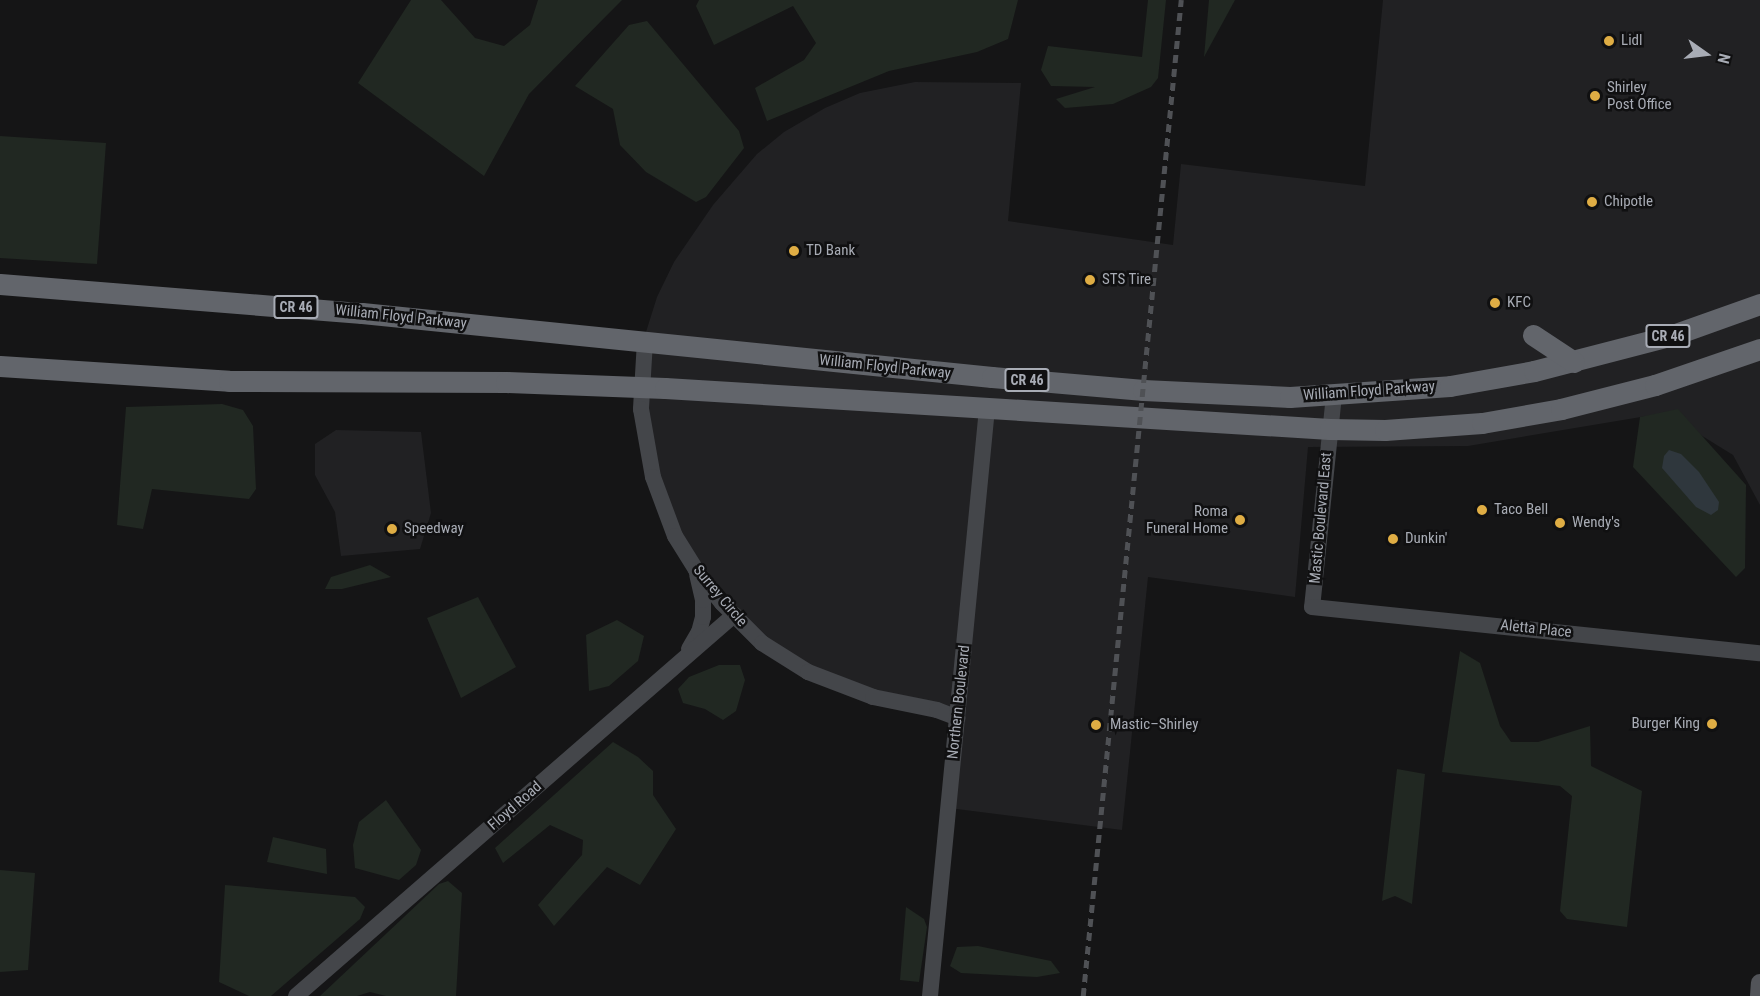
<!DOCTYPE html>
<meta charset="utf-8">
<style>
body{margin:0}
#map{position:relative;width:1760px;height:996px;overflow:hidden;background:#151516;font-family:"Roboto Condensed",sans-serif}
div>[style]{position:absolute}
.built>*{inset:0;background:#212123}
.green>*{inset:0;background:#212822}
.water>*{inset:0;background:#2f373d}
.secondary>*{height:16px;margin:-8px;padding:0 8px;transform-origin:8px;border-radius:8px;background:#44464a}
.primary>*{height:18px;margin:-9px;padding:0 9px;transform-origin:9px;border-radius:9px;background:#525459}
.highway>*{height:21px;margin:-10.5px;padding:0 10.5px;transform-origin:10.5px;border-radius:10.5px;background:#62656b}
.rail>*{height:4.5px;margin-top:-2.25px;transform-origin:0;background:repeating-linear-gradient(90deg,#4f5155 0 8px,transparent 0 14px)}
.dots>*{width:16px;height:16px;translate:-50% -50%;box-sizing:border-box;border:3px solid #101011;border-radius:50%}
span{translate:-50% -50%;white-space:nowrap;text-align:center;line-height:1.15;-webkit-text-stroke:5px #101011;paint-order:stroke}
.shield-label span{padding:2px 4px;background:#101011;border:2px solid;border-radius:4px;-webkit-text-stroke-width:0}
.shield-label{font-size:14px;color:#a8acb5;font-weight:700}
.poi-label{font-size:15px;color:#a8acb5}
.left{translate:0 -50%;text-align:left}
.right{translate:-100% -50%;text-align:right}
.street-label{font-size:15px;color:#a8acb5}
.north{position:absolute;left:1676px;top:24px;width:60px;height:60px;-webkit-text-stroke:4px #101011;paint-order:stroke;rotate:104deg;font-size:16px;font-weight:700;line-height:24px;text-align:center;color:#a8acb5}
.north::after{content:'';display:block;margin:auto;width:21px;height:27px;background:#a8acb5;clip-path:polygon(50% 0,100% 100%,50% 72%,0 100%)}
</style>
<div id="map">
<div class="built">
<i style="clip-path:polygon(1383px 0,1760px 0,1760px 505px,1733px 455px,1665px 413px,1468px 446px,1308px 447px,1295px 597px,1148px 577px,1122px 830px,949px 808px,958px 718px,793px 664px,696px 570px,648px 458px,646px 332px,657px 297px,674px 262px,713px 205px,757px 154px,784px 132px,825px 108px,860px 93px,915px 82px,1021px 83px,1008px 221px,1173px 245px,1181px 164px,1365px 186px)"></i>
<i style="clip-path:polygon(336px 430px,421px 432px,431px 513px,420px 549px,341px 556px,335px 512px,315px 475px,315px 444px)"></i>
</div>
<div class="green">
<i style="clip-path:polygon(411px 0,441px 0,475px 38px,504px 46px,530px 25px,538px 0,622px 0,529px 94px,484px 176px,358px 83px)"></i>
<i style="clip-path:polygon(699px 0,1018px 0,1008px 39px,977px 52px,889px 71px,767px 121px,755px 88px,804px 60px,816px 43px,793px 6px,714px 45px,696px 6px)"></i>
<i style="clip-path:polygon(1148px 0,1166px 0,1158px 78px,1151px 87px,1113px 104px,1065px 108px,1056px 99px,1095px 87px,1051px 86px,1041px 70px,1048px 46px,1142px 57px)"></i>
<i style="clip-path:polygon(1209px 0,1235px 0,1204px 57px)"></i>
<i style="clip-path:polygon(647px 21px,739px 131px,744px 148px,706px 197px,696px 202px,646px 172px,620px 145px,613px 109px,575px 86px,629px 25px)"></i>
<i style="clip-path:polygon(0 136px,106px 143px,97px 264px,0 258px)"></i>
<i style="clip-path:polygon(222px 404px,243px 410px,253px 426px,256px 489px,249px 499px,152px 489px,143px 529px,117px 525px,126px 407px)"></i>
<i style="clip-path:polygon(1678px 409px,1746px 485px,1745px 568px,1736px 577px,1633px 467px,1640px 417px)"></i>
<i style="clip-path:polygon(370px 565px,391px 577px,342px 589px,325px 589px,331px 577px)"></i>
<i style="clip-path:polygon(478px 597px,516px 667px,461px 698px,427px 618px)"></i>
<i style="clip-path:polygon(617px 620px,644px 636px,638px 661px,609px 686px,589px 691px,586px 635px)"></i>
<i style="clip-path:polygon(1460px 651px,1480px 663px,1500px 726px,1511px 742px,1538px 742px,1590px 726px,1591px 766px,1642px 791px,1627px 927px,1567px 919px,1560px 911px,1572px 796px,1560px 786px,1442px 772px)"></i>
<i style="clip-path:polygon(719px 665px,740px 665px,745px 680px,736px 711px,723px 720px,705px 709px,683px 703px,678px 689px,689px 677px)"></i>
<i style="clip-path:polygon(613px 742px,638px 757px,653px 771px,653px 795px,676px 829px,640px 885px,607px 867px,554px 926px,538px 905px,582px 855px,583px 840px,550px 825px,503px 863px,495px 848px)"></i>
<i style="clip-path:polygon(1397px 769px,1425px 774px,1412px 904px,1395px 896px,1382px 901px)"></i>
<i style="clip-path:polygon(386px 800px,421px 850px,416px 865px,399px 880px,355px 868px,353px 845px,359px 822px)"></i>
<i style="clip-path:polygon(273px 837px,326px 849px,327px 874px,267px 862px)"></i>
<i style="clip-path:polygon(0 870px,35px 873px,28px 970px,0 972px)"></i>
<i style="clip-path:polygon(448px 881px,462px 893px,456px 996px,386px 996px,370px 992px,357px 996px,320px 996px,439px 884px)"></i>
<i style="clip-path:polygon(225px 885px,355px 897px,365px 907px,360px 919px,271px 996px,249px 996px,219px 982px)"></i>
<i style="clip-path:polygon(906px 907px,924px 919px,927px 927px,919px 982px,900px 980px)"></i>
<i style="clip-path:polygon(978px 946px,1051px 961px,1060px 973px,1037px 977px,961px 973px,950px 966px,957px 947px)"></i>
</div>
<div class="water">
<i style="clip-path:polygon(1669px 450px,1681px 454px,1699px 472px,1719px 502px,1718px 510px,1711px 515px,1696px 507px,1662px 468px,1664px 456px)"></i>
</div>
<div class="secondary">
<i style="left:645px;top:341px;width:68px;rotate:93.4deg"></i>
<i style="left:641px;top:409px;width:69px;rotate:80deg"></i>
<i style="left:653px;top:477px;width:63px;rotate:69.6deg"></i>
<i style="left:675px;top:536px;width:40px;rotate:58deg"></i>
<i style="left:696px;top:570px;width:42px;rotate:51.8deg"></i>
<i style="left:722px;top:603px;width:57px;rotate:45deg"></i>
<i style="left:762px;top:643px;width:54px;rotate:32.2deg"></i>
<i style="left:808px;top:672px;width:70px;rotate:21deg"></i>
<i style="left:873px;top:697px;width:65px;rotate:11.5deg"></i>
<i style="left:937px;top:710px;width:22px;rotate:21deg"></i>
<i style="left:1334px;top:395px;width:213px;rotate:95.9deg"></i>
<i style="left:1312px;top:607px;width:450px;rotate:5.9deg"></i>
<i style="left:689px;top:649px;width:20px;rotate:-60deg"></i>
<i style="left:699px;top:632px;width:16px;rotate:-75deg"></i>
<i style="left:703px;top:617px;width:17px;rotate:-90deg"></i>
<i style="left:703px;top:600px;width:26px;rotate:-103deg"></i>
<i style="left:296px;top:996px;width:581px;rotate:-41.02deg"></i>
<i style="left:930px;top:996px;width:591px;rotate:-84.46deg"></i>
</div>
<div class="primary">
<i style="left:1759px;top:996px;width:13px;rotate:-86deg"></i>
</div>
<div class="highway">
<i style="left:0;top:284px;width:363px;rotate:4.6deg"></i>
<i style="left:362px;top:313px;width:633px;rotate:5.8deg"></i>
<i style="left:992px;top:377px;width:152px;rotate:4.9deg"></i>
<i style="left:1143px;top:390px;width:147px;rotate:2.7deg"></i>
<i style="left:1290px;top:397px;width:160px;rotate:-3.9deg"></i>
<i style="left:1450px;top:386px;width:85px;rotate:-10.1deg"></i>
<i style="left:1534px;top:371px;width:144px;rotate:-14.5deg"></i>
<i style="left:1673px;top:335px;width:92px;rotate:-19.6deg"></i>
<i style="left:1533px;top:335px;width:49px;rotate:33.4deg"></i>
<i style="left:0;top:366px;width:229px;rotate:3.7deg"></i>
<i style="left:229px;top:381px;width:277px;rotate:0.2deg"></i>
<i style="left:506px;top:382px;width:159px;rotate:2.2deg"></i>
<i style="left:665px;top:388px;width:666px;rotate:3.53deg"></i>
<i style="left:1330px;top:429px;width:55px;rotate:1deg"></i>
<i style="left:1385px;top:430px;width:97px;rotate:-4.1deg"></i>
<i style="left:1482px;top:423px;width:80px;rotate:-10deg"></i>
<i style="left:1561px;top:409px;width:97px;rotate:-14.3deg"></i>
<i style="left:1655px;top:385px;width:111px;rotate:-18.9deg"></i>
</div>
<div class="rail">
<i style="left:1083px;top:996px;width:1001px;rotate:-84.38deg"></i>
</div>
<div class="dots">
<i style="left:1609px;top:41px;background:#dfad44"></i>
<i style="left:1595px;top:96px;background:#dfad44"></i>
<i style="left:1592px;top:202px;background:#dfad44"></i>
<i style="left:794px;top:251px;background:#dfad44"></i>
<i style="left:1090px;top:280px;background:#dfad44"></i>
<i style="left:1495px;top:303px;background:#dfad44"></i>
<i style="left:1482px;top:510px;background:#dfad44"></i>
<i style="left:1240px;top:520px;background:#dfad44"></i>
<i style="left:1560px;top:523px;background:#dfad44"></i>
<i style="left:392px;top:529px;background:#dfad44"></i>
<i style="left:1393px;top:539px;background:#dfad44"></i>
<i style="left:1712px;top:724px;background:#dfad44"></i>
<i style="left:1096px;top:725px;background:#dfad44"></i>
</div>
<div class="shield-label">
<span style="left:296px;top:307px">CR 46</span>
<span style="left:1668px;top:336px">CR 46</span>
<span style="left:1027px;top:380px">CR 46</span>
</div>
<div class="poi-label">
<span class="left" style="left:1621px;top:41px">Lidl</span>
<span class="left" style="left:1607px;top:96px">Shirley<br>Post Office</span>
<span class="left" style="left:1604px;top:202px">Chipotle</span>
<span class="left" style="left:806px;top:251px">TD Bank</span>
<span class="left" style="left:1102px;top:280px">STS Tire</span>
<span class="left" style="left:1507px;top:303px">KFC</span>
<span class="left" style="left:1494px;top:510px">Taco Bell</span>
<span class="right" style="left:1228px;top:520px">Roma<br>Funeral Home</span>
<span class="left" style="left:1572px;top:523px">Wendy's</span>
<span class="left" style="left:404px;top:529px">Speedway</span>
<span class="left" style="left:1405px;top:539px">Dunkin'</span>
<span class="right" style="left:1700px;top:724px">Burger King</span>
<span class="left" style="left:1110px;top:725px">Mastic–Shirley</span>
</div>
<div class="street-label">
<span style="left:401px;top:317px;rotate:6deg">William Floyd Parkway</span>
<span style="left:885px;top:367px;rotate:6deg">William Floyd Parkway</span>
<span style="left:1369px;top:391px;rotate:-4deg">William Floyd Parkway</span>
<span style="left:1321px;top:518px;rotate:-85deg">Mastic Boulevard East</span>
<span style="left:720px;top:596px;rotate:50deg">Surrey Circle</span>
<span style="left:1536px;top:629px;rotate:6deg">Aletta Place</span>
<span style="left:959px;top:702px;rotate:-84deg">Northern Boulevard</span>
<span style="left:515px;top:806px;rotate:-41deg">Floyd Road</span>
</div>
<div class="north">N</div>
</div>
